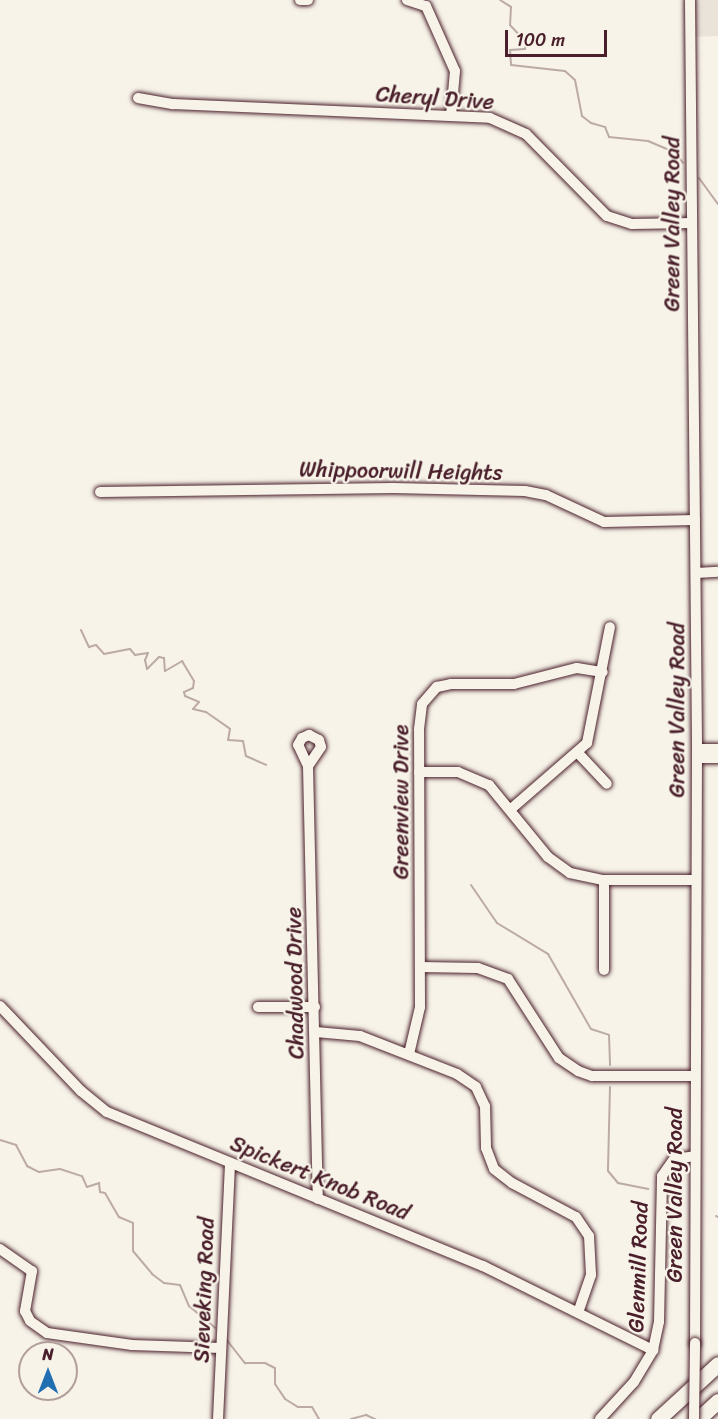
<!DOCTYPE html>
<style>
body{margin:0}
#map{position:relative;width:718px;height:1419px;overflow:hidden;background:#f7f3e8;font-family:Sriracha,sans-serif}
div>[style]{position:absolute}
.built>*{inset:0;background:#eae3da}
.stream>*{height:2px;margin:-1px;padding:0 1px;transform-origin:1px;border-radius:1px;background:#bcaaa7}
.roads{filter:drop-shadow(0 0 2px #4a1f2b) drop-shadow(0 0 2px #4a1f2b)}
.minor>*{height:10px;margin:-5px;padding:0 5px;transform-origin:5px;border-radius:5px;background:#f7f3e8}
.highway>*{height:15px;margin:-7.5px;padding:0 7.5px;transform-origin:7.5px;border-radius:7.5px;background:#f7f3e8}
.bridges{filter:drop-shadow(0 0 2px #4a1f2b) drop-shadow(0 0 2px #4a1f2b)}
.minor-bridge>*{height:10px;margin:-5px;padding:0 5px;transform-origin:5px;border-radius:5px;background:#f7f3e8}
span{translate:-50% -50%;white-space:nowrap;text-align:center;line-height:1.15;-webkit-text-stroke:4.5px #f7f3e8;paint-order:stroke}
.street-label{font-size:22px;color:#4a1f2b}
.north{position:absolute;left:18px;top:1341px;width:60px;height:60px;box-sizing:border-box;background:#f7f3e8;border:2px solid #b29e9c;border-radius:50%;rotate:0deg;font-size:16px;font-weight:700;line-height:24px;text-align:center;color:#4a1f2b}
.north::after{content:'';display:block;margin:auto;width:21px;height:27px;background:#1f6fb2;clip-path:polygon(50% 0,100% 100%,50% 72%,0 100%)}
.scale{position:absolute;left:505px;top:30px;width:102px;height:27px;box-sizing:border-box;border:3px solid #4a1f2b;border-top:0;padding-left:8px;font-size:18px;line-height:21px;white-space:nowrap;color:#4a1f2b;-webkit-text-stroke:4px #f7f3e8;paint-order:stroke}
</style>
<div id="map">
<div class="built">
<i style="clip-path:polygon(690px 0,718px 0,718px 36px,691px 37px)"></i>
</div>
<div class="stream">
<i style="left:500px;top:0;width:13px;rotate:32deg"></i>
<i style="left:511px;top:7px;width:18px;rotate:93deg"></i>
<i style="left:510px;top:25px;width:23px;rotate:47deg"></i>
<i style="left:526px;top:42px;width:7px;rotate:98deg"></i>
<i style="left:525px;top:49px;width:15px;rotate:176deg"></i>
<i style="left:510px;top:50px;width:15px;rotate:86deg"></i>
<i style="left:511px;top:65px;width:54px;rotate:6.3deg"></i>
<i style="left:565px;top:71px;width:13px;rotate:42deg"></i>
<i style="left:575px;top:80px;width:37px;rotate:79deg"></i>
<i style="left:582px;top:116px;width:11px;rotate:38deg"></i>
<i style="left:591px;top:123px;width:15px;rotate:16deg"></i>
<i style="left:605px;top:127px;width:11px;rotate:68deg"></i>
<i style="left:609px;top:137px;width:39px;rotate:6deg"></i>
<i style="left:648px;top:141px;width:30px;rotate:23deg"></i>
<i style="left:676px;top:153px;width:12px;rotate:55deg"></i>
<i style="left:699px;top:178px;width:32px;rotate:54deg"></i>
<i style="left:81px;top:630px;width:19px;rotate:65deg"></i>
<i style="left:89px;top:647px;width:7px;rotate:-16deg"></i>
<i style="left:96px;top:645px;width:12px;rotate:48deg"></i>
<i style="left:104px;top:654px;width:26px;rotate:-11deg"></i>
<i style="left:130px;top:649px;width:8px;rotate:50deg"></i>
<i style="left:135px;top:655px;width:13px;rotate:-9deg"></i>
<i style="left:148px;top:653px;width:8px;rotate:113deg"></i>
<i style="left:145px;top:660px;width:9px;rotate:77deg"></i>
<i style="left:147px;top:669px;width:17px;rotate:-45deg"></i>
<i style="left:159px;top:657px;width:5px;rotate:11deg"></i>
<i style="left:164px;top:658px;width:13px;rotate:86deg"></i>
<i style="left:165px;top:671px;width:20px;rotate:-30deg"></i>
<i style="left:182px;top:661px;width:23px;rotate:59deg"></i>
<i style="left:194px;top:681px;width:7px;rotate:98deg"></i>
<i style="left:193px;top:688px;width:10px;rotate:156deg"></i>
<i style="left:184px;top:692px;width:4px;rotate:76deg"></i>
<i style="left:185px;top:696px;width:15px;rotate:23deg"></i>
<i style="left:199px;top:702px;width:9px;rotate:131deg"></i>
<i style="left:193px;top:709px;width:13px;rotate:13deg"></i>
<i style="left:206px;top:712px;width:29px;rotate:35deg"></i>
<i style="left:230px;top:729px;width:11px;rotate:100deg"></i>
<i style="left:228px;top:740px;width:15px;rotate:4deg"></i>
<i style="left:243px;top:741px;width:15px;rotate:79deg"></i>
<i style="left:246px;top:756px;width:22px;rotate:24deg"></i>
<i style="left:471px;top:885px;width:46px;rotate:55.6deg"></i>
<i style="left:497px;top:923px;width:60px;rotate:31.3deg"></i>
<i style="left:548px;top:954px;width:86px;rotate:60.2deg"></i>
<i style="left:591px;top:1029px;width:19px;rotate:18deg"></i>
<i style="left:609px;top:1035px;width:30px;rotate:88deg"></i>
<i style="left:610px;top:1087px;width:84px;rotate:91.4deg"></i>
<i style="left:608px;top:1171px;width:16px;rotate:50deg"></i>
<i style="left:618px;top:1183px;width:31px;rotate:11deg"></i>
<i style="left:0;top:1140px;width:17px;rotate:17deg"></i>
<i style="left:16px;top:1145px;width:24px;rotate:62deg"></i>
<i style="left:27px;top:1166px;width:13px;rotate:27deg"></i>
<i style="left:39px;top:1172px;width:21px;rotate:-8deg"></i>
<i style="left:60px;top:1169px;width:23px;rotate:18deg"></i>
<i style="left:82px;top:1176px;width:12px;rotate:66deg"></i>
<i style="left:87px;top:1187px;width:13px;rotate:-18deg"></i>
<i style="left:99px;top:1183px;width:9px;rotate:84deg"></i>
<i style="left:100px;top:1192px;width:5px;rotate:11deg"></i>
<i style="left:105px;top:1193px;width:28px;rotate:60deg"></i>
<i style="left:119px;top:1217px;width:15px;rotate:23deg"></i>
<i style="left:133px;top:1223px;width:28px;rotate:90deg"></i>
<i style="left:133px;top:1251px;width:30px;rotate:50deg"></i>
<i style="left:152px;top:1274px;width:15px;rotate:37deg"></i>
<i style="left:164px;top:1283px;width:16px;rotate:7deg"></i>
<i style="left:180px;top:1285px;width:23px;rotate:67deg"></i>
<i style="left:189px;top:1306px;width:34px;rotate:40deg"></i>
<i style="left:673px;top:1198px;width:3px;rotate:18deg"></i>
<i style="left:716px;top:1216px;width:2px;rotate:27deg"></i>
<i style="left:226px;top:1339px;width:31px;rotate:52deg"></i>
<i style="left:245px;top:1363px;width:20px"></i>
<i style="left:265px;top:1363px;width:11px;rotate:27deg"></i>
<i style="left:275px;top:1368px;width:16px;rotate:90deg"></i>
<i style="left:275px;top:1384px;width:18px;rotate:56deg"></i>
<i style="left:285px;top:1399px;width:15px;rotate:32deg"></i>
<i style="left:298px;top:1407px;width:14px"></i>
<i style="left:312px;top:1407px;width:14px;rotate:60deg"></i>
<i style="left:351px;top:1419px;width:16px;rotate:-15deg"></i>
<i style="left:366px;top:1415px;width:10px;rotate:24deg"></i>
</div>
<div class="roads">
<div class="minor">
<i style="left:300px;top:0;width:8px"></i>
<i style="left:407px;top:0;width:20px;rotate:18deg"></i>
<i style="left:426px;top:6px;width:71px;rotate:66deg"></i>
<i style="left:455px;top:71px;width:45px;rotate:95.1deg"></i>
<i style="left:690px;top:0;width:749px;rotate:89.46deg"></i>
<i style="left:697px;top:749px;width:594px;rotate:90.19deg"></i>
<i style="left:138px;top:98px;width:36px;rotate:10deg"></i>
<i style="left:173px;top:104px;width:317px;rotate:2.5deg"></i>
<i style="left:490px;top:118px;width:39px;rotate:24deg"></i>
<i style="left:526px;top:134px;width:115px;rotate:45.4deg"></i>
<i style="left:607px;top:216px;width:26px;rotate:18deg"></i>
<i style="left:632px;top:224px;width:59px;rotate:-1deg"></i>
<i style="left:100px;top:492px;width:293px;rotate:-0.8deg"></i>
<i style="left:393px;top:488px;width:132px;rotate:1.3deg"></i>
<i style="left:525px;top:491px;width:21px;rotate:11deg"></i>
<i style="left:546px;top:495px;width:64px;rotate:25deg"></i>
<i style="left:604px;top:522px;width:91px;rotate:-1.3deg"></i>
<i style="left:696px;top:573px;width:22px;rotate:-3deg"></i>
<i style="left:309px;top:735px;width:11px;rotate:27deg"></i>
<i style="left:319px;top:740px;width:7px;rotate:74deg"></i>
<i style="left:321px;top:747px;width:23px;rotate:124deg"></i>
<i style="left:308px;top:766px;width:23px;rotate:-115deg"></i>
<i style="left:298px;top:745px;width:8px;rotate:-60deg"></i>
<i style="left:302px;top:738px;width:8px;rotate:-23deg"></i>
<i style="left:697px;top:749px;width:21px"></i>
<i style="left:578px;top:753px;width:42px;rotate:46.9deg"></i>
<i style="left:697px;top:758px;width:21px"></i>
<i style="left:308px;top:766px;width:433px;rotate:88.7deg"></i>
<i style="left:419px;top:772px;width:39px"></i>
<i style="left:458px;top:772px;width:34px;rotate:23deg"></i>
<i style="left:489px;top:785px;width:93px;rotate:50.7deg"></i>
<i style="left:548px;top:857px;width:27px;rotate:36deg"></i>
<i style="left:570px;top:873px;width:35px;rotate:12deg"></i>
<i style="left:604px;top:880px;width:92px"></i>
<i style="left:511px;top:809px;width:101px;rotate:-41deg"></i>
<i style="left:587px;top:743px;width:118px;rotate:-78.8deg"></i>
<i style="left:604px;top:880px;width:90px;rotate:90deg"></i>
<i style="left:421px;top:967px;width:57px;rotate:1deg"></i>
<i style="left:478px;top:968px;width:32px;rotate:20deg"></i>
<i style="left:508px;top:979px;width:94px;rotate:57.2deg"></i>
<i style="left:559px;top:1058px;width:23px;rotate:34deg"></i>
<i style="left:578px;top:1071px;width:15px;rotate:20deg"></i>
<i style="left:592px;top:1076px;width:103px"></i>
<i style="left:0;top:1006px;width:117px;rotate:46.4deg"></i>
<i style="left:81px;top:1091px;width:33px;rotate:39deg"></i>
<i style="left:107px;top:1112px;width:406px;rotate:22.3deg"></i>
<i style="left:483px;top:1266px;width:190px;rotate:26.3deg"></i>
<i style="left:258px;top:1007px;width:57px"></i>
<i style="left:316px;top:1032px;width:44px;rotate:5.2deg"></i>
<i style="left:360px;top:1036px;width:104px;rotate:21.4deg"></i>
<i style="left:457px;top:1074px;width:23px;rotate:34deg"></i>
<i style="left:476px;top:1087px;width:21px;rotate:65deg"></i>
<i style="left:485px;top:1106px;width:42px;rotate:88.6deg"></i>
<i style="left:486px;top:1148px;width:22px;rotate:69deg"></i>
<i style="left:494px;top:1169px;width:23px;rotate:38deg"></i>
<i style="left:512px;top:1183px;width:72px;rotate:28deg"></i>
<i style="left:576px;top:1217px;width:23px;rotate:56deg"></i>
<i style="left:589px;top:1236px;width:39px;rotate:87deg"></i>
<i style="left:591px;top:1275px;width:39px;rotate:109deg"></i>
<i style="left:409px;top:1054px;width:48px;rotate:-76.8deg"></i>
<i style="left:420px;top:1007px;width:278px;rotate:-90.2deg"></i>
<i style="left:419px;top:729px;width:25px;rotate:-83deg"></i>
<i style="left:422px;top:704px;width:23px;rotate:-49deg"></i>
<i style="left:437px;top:687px;width:14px;rotate:-12deg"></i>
<i style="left:451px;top:684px;width:63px"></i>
<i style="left:514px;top:684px;width:65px;rotate:-14.3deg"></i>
<i style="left:577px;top:668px;width:26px;rotate:9deg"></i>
<i style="left:0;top:1249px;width:39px;rotate:35deg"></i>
<i style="left:32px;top:1271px;width:41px;rotate:99.9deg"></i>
<i style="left:25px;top:1311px;width:11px;rotate:63deg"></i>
<i style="left:30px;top:1321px;width:21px;rotate:35deg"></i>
<i style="left:47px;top:1333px;width:86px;rotate:8deg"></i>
<i style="left:132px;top:1345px;width:89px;rotate:1.9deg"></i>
<i style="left:218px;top:1419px;width:256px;rotate:-87.3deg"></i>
<i style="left:600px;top:1419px;width:50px;rotate:-47.4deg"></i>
<i style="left:634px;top:1382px;width:37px;rotate:-59deg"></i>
<i style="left:653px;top:1350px;width:29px;rotate:-78deg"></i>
<i style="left:659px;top:1322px;width:146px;rotate:-88.8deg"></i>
<i style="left:662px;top:1176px;width:21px;rotate:-55deg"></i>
<i style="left:674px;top:1159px;width:21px;rotate:-8deg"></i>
</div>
<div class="highway">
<i style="left:658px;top:1419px;width:81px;rotate:-42.5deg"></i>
<i style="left:698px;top:1419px;width:27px;rotate:-42deg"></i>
</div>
</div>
<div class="bridges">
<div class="minor-bridge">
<i style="left:694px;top:1419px;width:76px;rotate:-89.2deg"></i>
</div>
</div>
<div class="street-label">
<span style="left:435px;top:98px;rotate:4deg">Cheryl Drive</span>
<span style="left:672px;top:224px;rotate:-90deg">Green Valley Road</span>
<span style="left:401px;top:471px;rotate:1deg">Whippoorwill Heights</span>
<span style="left:677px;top:710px;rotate:-90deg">Green Valley Road</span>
<span style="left:401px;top:802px;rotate:-90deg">Greenview Drive</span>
<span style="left:295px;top:983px;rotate:-91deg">Chadwood Drive</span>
<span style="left:320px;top:1178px;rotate:22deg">Spickert Knob Road</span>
<span style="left:675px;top:1195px;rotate:-90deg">Green Valley Road</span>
<span style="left:638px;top:1267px;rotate:-88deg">Glenmill Road</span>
<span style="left:204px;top:1290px;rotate:-88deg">Sieveking Road</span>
</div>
<div class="north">N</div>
<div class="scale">100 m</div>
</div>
